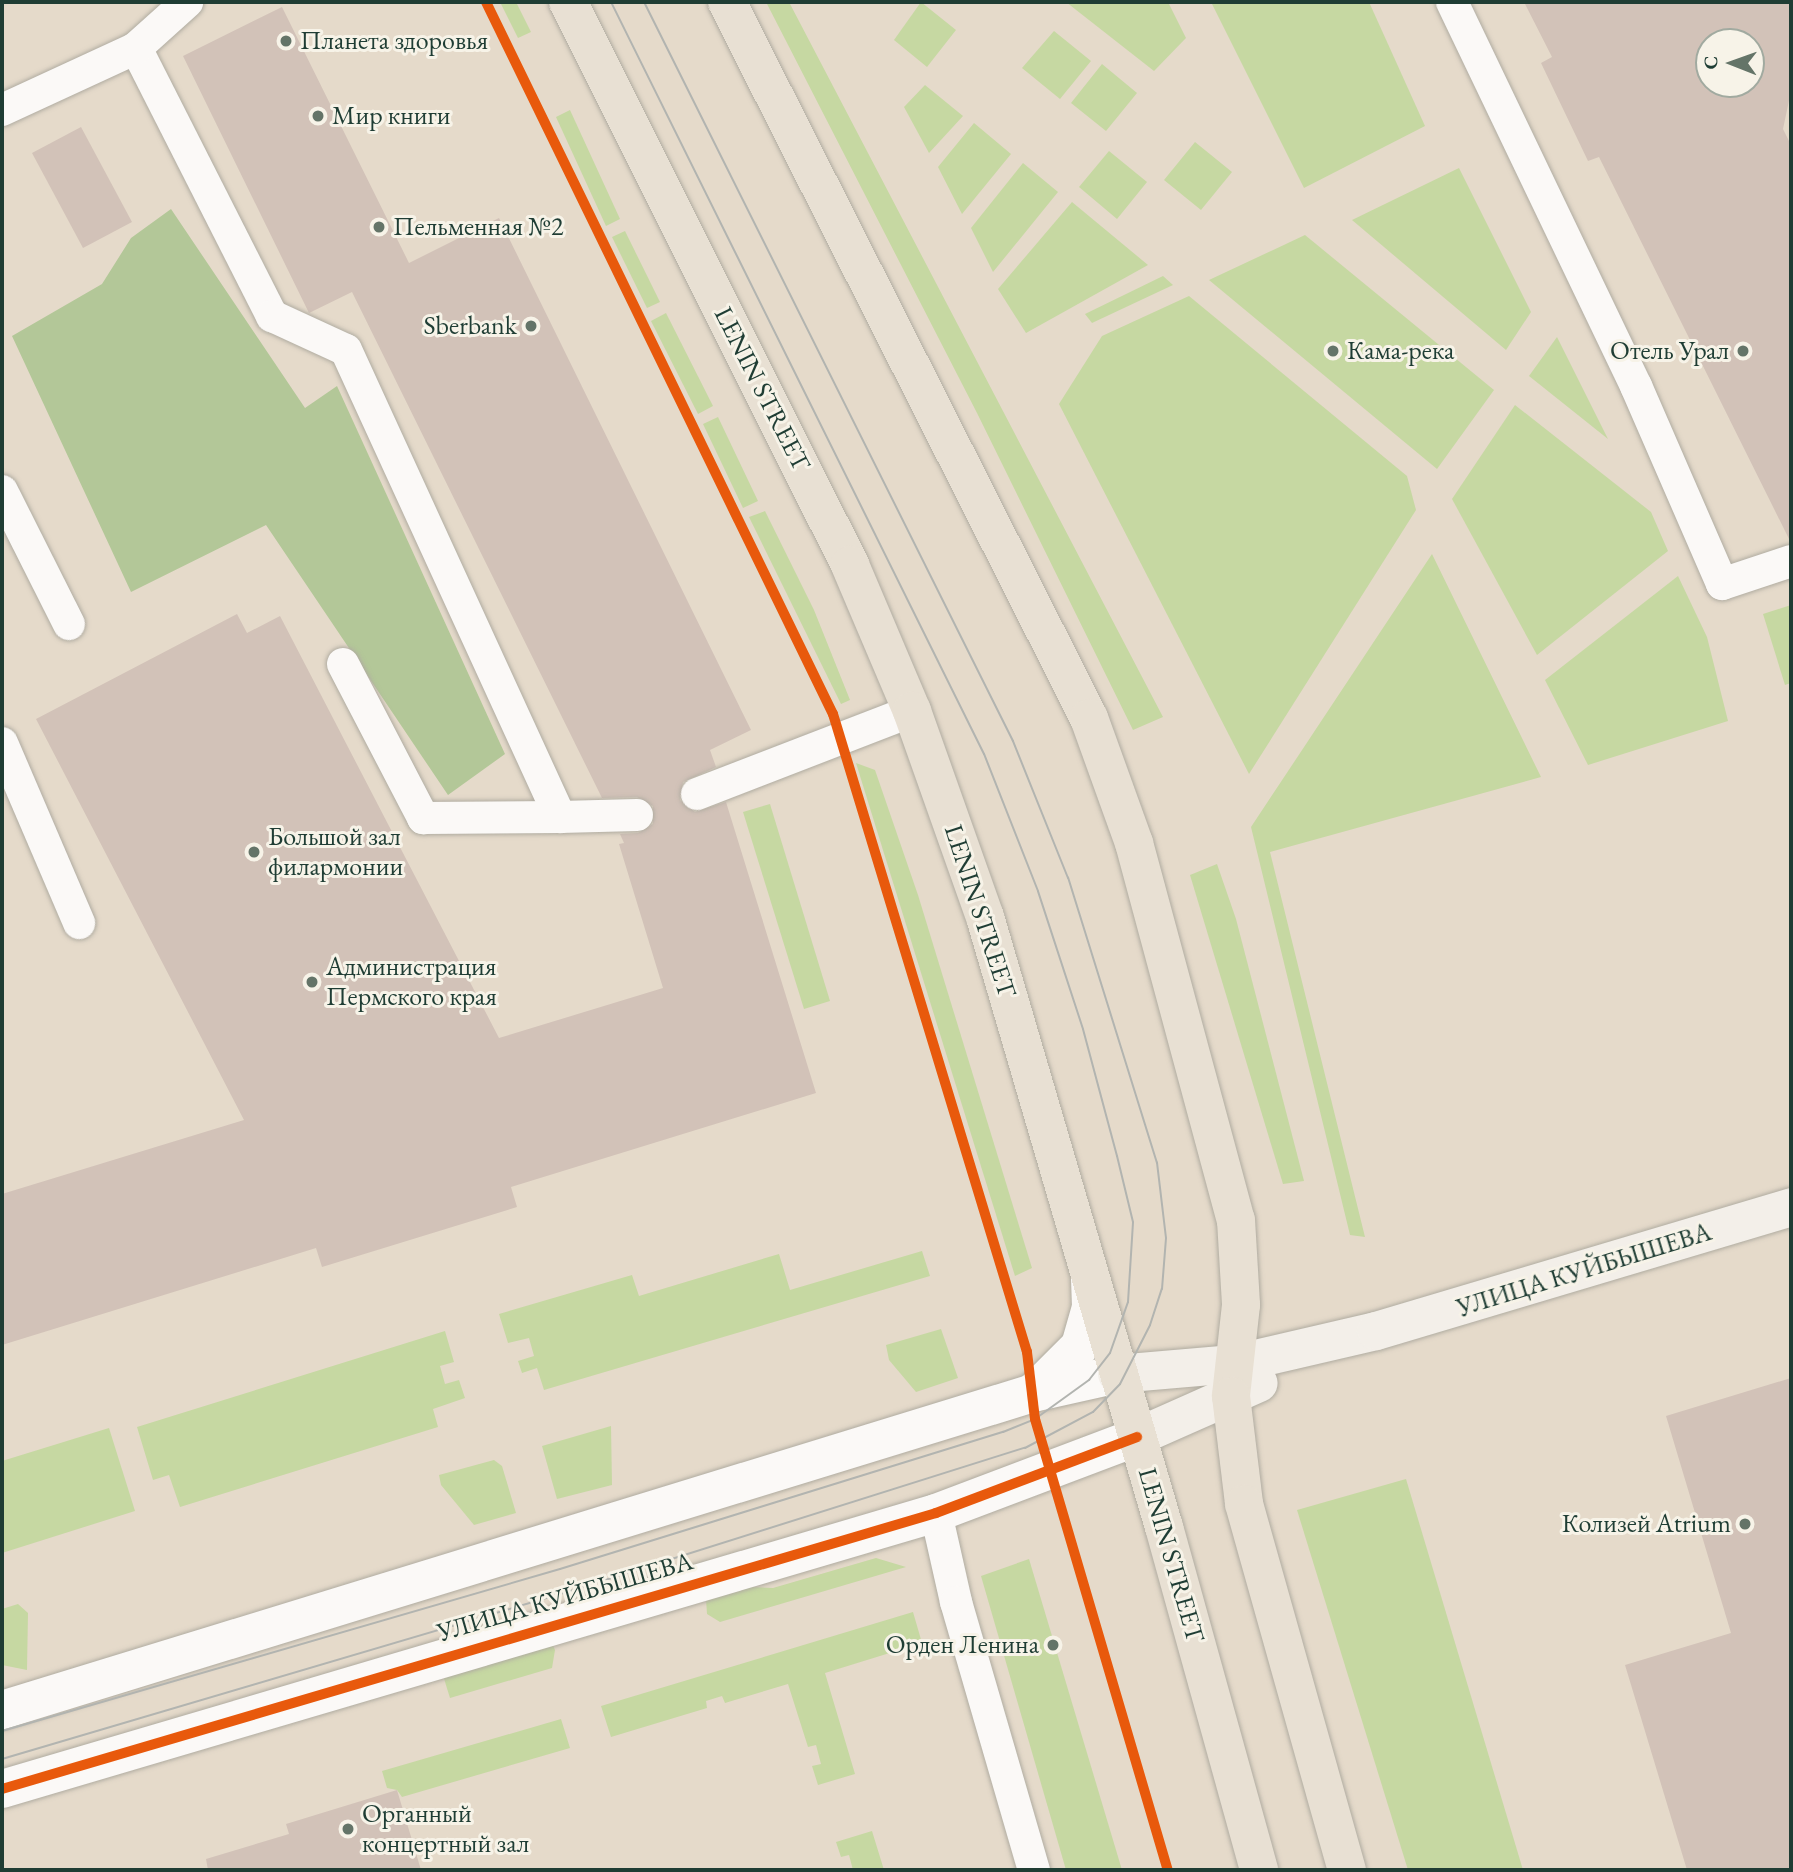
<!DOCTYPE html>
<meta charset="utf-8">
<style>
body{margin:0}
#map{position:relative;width:1793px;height:1872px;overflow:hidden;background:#e5daca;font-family:"EB Garamond",serif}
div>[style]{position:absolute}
.green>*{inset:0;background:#c6d8a2}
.forest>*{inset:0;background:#b3c798}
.building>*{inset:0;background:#d2c2b8}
.roads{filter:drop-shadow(0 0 2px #b0aca1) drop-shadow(0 0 2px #b0aca1)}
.service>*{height:32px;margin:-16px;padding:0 16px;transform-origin:16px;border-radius:16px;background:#fbf9f7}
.tertiary>*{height:38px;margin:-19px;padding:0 19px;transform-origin:19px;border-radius:19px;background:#fbf9f7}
.secondary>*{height:38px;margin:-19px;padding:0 19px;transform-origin:19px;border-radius:19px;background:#f3efe9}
.primary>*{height:38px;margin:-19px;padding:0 19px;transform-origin:19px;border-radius:19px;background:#e8e0d3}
.tram>*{height:2px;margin:-1px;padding:0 1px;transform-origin:1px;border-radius:1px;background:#b2b4b0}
.cycleway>*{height:10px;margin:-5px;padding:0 5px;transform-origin:5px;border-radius:5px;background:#e8590c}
.dots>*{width:19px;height:19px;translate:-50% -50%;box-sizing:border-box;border:4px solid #f7f3e8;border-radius:50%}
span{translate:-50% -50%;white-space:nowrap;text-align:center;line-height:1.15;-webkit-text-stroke:6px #f7f3e8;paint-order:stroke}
.poi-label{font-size:26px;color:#1f3d34}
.left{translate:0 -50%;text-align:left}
.right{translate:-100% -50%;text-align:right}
.street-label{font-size:26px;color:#1f3d34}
.frame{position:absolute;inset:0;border:4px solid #1f3d34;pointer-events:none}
.north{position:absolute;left:1695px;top:28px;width:70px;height:70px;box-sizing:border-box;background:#f7f3e8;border:2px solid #a1aaa0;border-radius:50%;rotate:271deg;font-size:19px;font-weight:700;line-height:28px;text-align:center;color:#1f3d34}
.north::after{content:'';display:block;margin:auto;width:24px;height:32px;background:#647468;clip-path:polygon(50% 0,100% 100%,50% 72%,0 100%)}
</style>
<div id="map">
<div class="green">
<i style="clip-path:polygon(500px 2px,516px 2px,531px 32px,518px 38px)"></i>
<i style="clip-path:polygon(766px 2px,789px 2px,1163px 717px,1133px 730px,977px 413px)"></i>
<i style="clip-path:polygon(921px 2px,956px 30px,927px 67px,894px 40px)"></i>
<i style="clip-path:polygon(1066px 2px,1168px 2px,1186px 38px,1154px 71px)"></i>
<i style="clip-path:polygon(1211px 2px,1369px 2px,1425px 126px,1304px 188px)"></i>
<i style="clip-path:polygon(1054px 31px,1091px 61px,1060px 99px,1022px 68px)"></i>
<i style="clip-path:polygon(1102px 64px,1137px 93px,1106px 131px,1071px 103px)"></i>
<i style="clip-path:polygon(925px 85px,963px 116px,929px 153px,904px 107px)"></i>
<i style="clip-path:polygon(570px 110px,620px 219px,606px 226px,556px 117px)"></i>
<i style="clip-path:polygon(974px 123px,1011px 154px,962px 214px,938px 167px)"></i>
<i style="clip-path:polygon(1195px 142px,1232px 172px,1201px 210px,1164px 180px)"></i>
<i style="clip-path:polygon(1109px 151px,1147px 182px,1117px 219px,1079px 187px)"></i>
<i style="clip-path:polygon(1023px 163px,1058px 192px,993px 272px,971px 228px)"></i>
<i style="clip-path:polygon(1459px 168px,1531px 312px,1506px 350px,1352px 220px)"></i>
<i style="clip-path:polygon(1072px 202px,1148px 265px,1026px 333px,998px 289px)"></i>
<i style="clip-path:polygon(625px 231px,660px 302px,647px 308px,612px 237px)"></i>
<i style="clip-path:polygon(1305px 235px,1494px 390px,1437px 469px,1209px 280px)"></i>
<i style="clip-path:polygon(1163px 276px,1173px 285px,1092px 323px,1085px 314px)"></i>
<i style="clip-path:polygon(1189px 296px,1407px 476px,1416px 510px,1249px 774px,1059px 404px,1102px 336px)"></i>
<i style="clip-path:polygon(666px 313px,713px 406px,698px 414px,651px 321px)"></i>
<i style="clip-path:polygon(1557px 337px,1608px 439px,1529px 376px)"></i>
<i style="clip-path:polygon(1515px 405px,1651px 512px,1668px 551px,1537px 655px,1452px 499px)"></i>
<i style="clip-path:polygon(718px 417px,758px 501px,743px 508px,703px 424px)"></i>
<i style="clip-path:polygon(765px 511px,814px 610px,850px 700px,841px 704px,749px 517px)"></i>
<i style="clip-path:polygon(1432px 554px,1541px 777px,1270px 852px,1365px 1237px,1350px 1235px,1251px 827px)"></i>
<i style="clip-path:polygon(1678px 576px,1707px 637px,1728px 721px,1588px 765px,1545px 680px)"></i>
<i style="clip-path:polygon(1791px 605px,1791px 683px,1785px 685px,1763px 614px)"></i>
<i style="clip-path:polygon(856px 763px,875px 770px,918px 895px,1032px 1268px,1015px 1276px)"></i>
<i style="clip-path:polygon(770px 804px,830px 1001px,804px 1009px,743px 812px)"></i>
<i style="clip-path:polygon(1217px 864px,1236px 919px,1304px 1181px,1283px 1184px,1190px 875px)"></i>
<i style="clip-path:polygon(922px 1251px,930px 1276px,544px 1390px,537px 1368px,522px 1373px,518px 1361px,534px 1356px,529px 1338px,508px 1343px,499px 1314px,632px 1275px,639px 1296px,779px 1254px,790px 1290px)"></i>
<i style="clip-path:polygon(941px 1329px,958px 1378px,916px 1392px,889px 1360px,886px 1345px)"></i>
<i style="clip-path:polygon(445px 1331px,454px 1362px,440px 1366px,445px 1384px,459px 1380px,465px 1398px,433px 1409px,438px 1427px,180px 1507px,169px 1475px,153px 1480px,137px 1427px)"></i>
<i style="clip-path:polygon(611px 1426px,612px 1485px,557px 1499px,542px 1446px)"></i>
<i style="clip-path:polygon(109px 1428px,135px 1511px,2px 1553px,2px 1461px)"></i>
<i style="clip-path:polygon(494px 1460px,502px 1466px,516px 1513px,474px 1525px,441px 1485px,439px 1475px)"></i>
<i style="clip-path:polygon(1406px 1479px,1523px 1870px,1408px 1870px,1297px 1510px)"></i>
<i style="clip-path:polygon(876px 1558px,906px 1567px,720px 1622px,707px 1614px,705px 1585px,773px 1588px)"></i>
<i style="clip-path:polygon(1029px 1559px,1122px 1870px,1066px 1870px,981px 1576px)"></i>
<i style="clip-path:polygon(18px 1604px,28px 1613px,27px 1670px,2px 1665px,2px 1609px)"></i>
<i style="clip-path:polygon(913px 1612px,922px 1643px,825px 1673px,855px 1774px,818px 1785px,812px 1766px,821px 1764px,816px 1745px,808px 1747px,788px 1684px,725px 1703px,722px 1696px,706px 1701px,707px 1708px,611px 1737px,601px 1706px)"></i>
<i style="clip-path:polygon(548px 1635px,555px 1650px,552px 1668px,450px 1698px,441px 1669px)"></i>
<i style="clip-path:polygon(561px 1719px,570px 1748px,402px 1797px,397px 1790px,387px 1788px,382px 1771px)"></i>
<i style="clip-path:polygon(872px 1831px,884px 1870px,853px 1870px,849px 1855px,841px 1857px,836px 1842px)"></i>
</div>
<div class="forest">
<i style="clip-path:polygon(171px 209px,305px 408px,337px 386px,505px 754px,448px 795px,266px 525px,131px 592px,12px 336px,102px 284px,131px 238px)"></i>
</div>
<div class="building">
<i style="clip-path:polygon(evenodd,1524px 2px,1791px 2px,1791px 91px,1783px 129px,1791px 145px,1791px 543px,1599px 157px,1588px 161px,1541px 63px,1552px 57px,1524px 2px,1709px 42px,1751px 42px,1751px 84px,1709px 84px,1709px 42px)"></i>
<i style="clip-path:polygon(282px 7px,409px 263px,499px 218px,751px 730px,710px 750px,716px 767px,683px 782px,680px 800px,695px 812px,726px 802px,816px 1093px,511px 1187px,517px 1207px,322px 1267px,316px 1248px,2px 1345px,2px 1194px,244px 1120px,36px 719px,237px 614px,247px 633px,280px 616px,499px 1038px,663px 988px,619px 844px,624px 843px,620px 834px,638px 833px,653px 824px,653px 806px,637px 797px,602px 798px,352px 292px,309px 313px,183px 56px)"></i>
<i style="clip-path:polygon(81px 127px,132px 222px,83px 248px,32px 153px)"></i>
<i style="clip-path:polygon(1791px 1378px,1791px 1870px,1687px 1870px,1625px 1665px,1731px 1633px,1666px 1416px)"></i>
<i style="clip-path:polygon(397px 1790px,421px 1870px,208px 1870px,206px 1859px,289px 1834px,286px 1824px)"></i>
</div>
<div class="roads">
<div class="service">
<i style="left:1452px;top:2px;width:426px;rotate:64.4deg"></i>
<i style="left:1636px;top:386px;width:216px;rotate:66.5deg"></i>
<i style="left:1722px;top:584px;width:73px;rotate:-18.4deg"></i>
<i style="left:136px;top:48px;width:301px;rotate:63.1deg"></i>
<i style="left:272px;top:316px;width:81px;rotate:24.7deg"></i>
<i style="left:346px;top:350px;width:514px;rotate:65.38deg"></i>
<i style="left:560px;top:817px;width:77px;rotate:-1.5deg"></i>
<i style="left:2px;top:110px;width:148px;rotate:-24.8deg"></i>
<i style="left:136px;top:48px;width:69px;rotate:-42deg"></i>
<i style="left:2px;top:491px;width:149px;rotate:63.3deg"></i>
<i style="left:343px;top:664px;width:174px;rotate:62.5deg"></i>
<i style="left:423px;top:818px;width:137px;rotate:-0.4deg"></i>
<i style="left:2px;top:743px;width:196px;rotate:66.8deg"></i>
<i style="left:697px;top:794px;width:230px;rotate:-21.1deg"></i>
<i style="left:936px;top:1513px;width:91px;rotate:77.3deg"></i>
<i style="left:956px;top:1602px;width:279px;rotate:73.8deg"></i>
</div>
<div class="tertiary">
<i style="left:1035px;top:1391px;width:64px;rotate:-45deg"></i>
<i style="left:1080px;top:1346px;width:41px;rotate:-74.2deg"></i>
<i style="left:1091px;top:1307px;width:28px;rotate:-92deg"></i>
<i style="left:2px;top:1710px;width:1079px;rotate:-17.09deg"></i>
<i style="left:1033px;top:1393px;width:86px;rotate:-12.7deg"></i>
<i style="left:2px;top:1789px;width:974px;rotate:-16.46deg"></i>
<i style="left:936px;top:1513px;width:215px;rotate:-20.7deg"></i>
</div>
<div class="secondary">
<i style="left:1117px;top:1374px;width:117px;rotate:-4.9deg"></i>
<i style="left:1234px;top:1364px;width:146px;rotate:-13.1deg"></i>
<i style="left:1376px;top:1331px;width:433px;rotate:-16.6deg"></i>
<i style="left:1137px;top:1437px;width:133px;rotate:-23.9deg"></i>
</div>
<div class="primary">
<i style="left:568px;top:2px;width:630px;rotate:63.39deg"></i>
<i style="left:850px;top:565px;width:159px;rotate:67deg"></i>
<i style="left:912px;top:711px;width:219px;rotate:70.5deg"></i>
<i style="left:985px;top:917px;width:636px;rotate:73.65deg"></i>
<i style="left:1164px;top:1527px;width:356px;rotate:74.5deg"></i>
<i style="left:727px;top:2px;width:802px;rotate:63.18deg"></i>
<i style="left:1089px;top:718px;width:133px;rotate:70.2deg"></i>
<i style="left:1134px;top:843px;width:391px;rotate:74.9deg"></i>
<i style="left:1236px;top:1220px;width:85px;rotate:86.6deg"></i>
<i style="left:1241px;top:1305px;width:92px;rotate:96.3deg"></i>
<i style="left:1231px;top:1396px;width:109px;rotate:83.1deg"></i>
<i style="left:1244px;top:1504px;width:380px;rotate:74.3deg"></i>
</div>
</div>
<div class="tram">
<i style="left:2px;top:1731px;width:581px;rotate:-16.19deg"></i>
<i style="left:560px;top:1569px;width:464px;rotate:-17.2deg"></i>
<i style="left:1003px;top:1432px;width:35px;rotate:-22deg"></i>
<i style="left:1035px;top:1419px;width:67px;rotate:-35.8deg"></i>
<i style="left:1089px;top:1380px;width:34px;rotate:-52deg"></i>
<i style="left:1110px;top:1353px;width:54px;rotate:-70.6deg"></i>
<i style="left:1128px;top:1302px;width:80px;rotate:-86.4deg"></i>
<i style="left:1133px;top:1222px;width:68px;rotate:-103.6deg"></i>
<i style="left:1117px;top:1156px;width:131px;rotate:-105deg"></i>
<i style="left:1083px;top:1029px;width:145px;rotate:-108.1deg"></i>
<i style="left:1038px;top:891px;width:147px;rotate:-111.5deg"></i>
<i style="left:984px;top:754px;width:839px;rotate:-116.38deg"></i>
<i style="left:2px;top:1759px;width:589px;rotate:-16.47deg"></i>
<i style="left:567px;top:1592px;width:480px;rotate:-17.5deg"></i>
<i style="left:1025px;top:1448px;width:77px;rotate:-27.9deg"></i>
<i style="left:1093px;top:1412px;width:39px;rotate:-46deg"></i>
<i style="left:1120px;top:1384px;width:66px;rotate:-63deg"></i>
<i style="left:1150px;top:1325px;width:38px;rotate:-72deg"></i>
<i style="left:1162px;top:1289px;width:51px;rotate:-85.5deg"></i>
<i style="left:1166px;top:1238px;width:76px;rotate:-96.8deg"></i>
<i style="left:1157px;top:1163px;width:299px;rotate:-107.3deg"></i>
<i style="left:1068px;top:878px;width:148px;rotate:-111.9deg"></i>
<i style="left:1013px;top:741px;width:826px;rotate:-116.53deg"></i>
</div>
<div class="cycleway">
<i style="left:486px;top:2px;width:792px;rotate:64.02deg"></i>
<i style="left:833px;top:714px;width:667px;rotate:73.09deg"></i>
<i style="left:1027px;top:1352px;width:67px;rotate:83.2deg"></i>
<i style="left:1035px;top:1419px;width:470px;rotate:73.6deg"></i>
<i style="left:2px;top:1789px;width:974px;rotate:-16.46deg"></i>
<i style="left:936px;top:1513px;width:215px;rotate:-20.7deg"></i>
</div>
<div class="dots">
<i style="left:286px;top:41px;background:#647468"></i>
<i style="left:318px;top:116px;background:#647468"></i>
<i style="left:379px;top:227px;background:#647468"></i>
<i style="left:531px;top:326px;background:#647468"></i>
<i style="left:1333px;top:351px;background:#647468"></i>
<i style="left:1743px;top:351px;background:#647468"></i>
<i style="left:254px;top:852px;background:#647468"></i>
<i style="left:312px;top:982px;background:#647468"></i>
<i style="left:1745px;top:1524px;background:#647468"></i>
<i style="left:1053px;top:1645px;background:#647468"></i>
<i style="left:348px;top:1829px;background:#647468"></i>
</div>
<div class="poi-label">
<span class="left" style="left:300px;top:41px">Планета здоровья</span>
<span class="left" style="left:332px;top:116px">Мир книги</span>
<span class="left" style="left:393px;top:227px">Пельменная №2</span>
<span class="right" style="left:517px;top:326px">Sberbank</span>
<span class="left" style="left:1347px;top:351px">Кама-река</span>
<span class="right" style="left:1729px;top:351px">Отель Урал</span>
<span class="left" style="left:268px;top:852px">Большой зал<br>филармонии</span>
<span class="left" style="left:326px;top:982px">Администрация<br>Пермского края</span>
<span class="right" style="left:1731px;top:1524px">Колизей Atrium</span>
<span class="right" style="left:1039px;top:1645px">Орден Ленина</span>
<span class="left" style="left:362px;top:1829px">Органный<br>концертный зал</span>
</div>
<div class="street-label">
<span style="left:762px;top:389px;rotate:63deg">LENIN STREET</span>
<span style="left:980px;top:911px;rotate:72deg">LENIN STREET</span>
<span style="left:1584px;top:1270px;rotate:-17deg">УЛИЦА КУЙБЫШЕВА</span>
<span style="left:1171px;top:1555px;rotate:74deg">LENIN STREET</span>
<span style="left:565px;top:1597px;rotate:-16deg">УЛИЦА КУЙБЫШЕВА</span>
</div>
<div class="frame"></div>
<div class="north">С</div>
</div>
